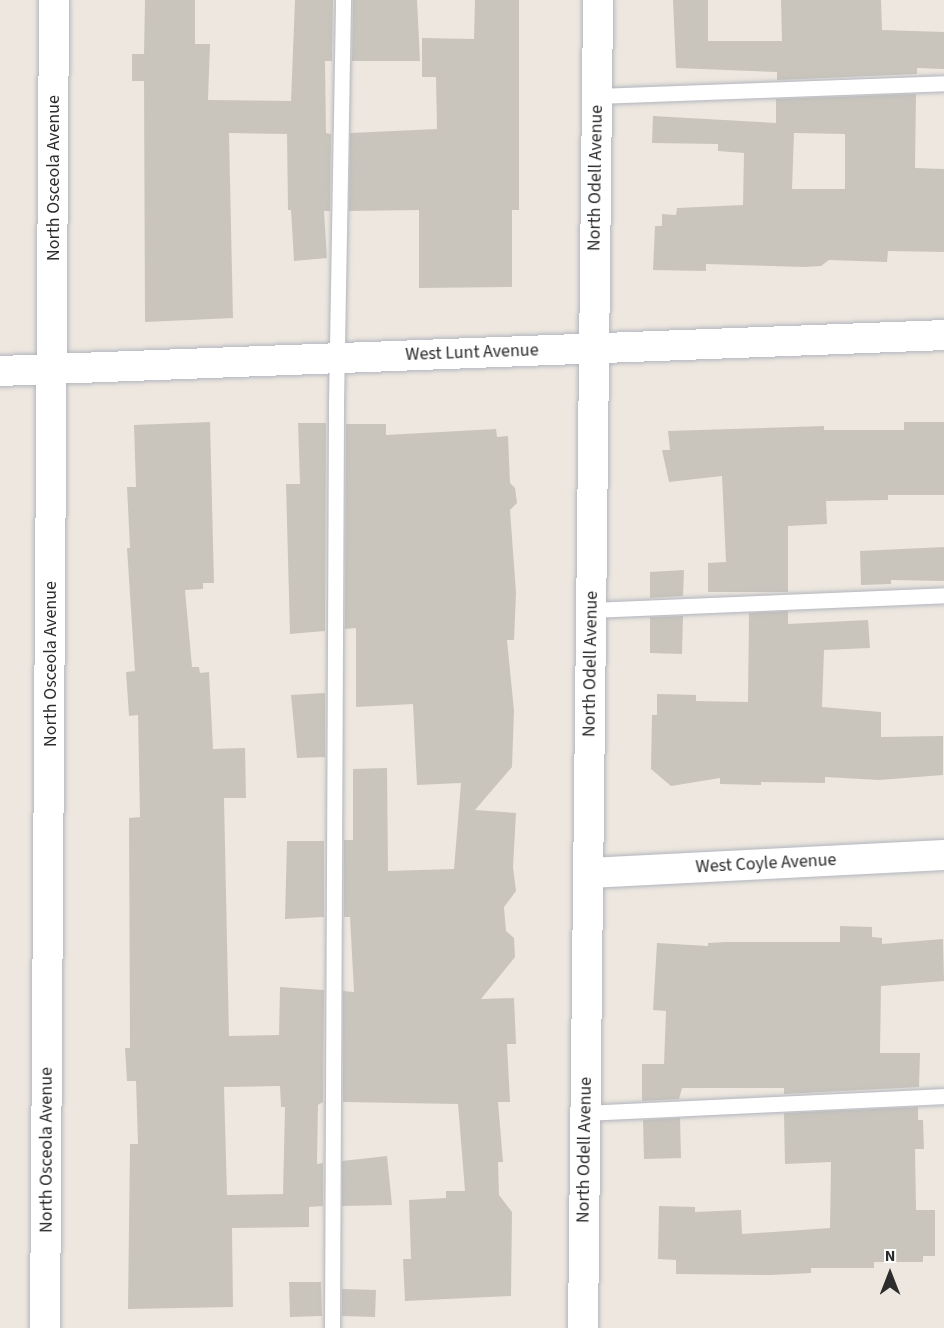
<!DOCTYPE html>
<style>
body{margin:0}
#map{position:relative;width:944px;height:1328px;overflow:hidden;background:#ede7df;font-family:"Source Sans 3",sans-serif}
div>[style]{position:absolute}
.building>*{inset:0;background:#c9c5bd}
.roads{filter:drop-shadow(0 0 2px #b2b5bf) drop-shadow(0 0 2px #b2b5bf)}
.lane>*{height:15px;margin:-7.5px;padding:0 7.5px;transform-origin:7.5px;border-radius:7.5px;background:#fff}
.street>*{height:30px;margin:-15px;padding:0 15px;transform-origin:15px;border-radius:15px;background:#fff}
span{translate:-50% -50%;white-space:nowrap;text-align:center;line-height:1.15;-webkit-text-stroke:6px #fff;paint-order:stroke}
.street-label{font-size:18px;color:#2c2c2c}
.north{position:absolute;left:860px;top:1244px;width:60px;height:60px;-webkit-text-stroke:4px #fff;paint-order:stroke;rotate:0deg;font-size:16px;font-weight:700;line-height:24px;text-align:center;color:#2c2c2c}
.north::after{content:'';display:block;margin:auto;width:21px;height:27px;background:#2c2c2c;clip-path:polygon(50% 0,100% 100%,50% 72%,0 100%)}
</style>
<div id="map">
<div class="building">
<i style="clip-path:polygon(145px 0,195px 0,195px 44px,210px 44px,208px 100px,291px 101px,295px 0,333px 0,332px 61px,325px 61px,326px 133px,331px 134px,330px 211px,324px 211px,327px 258px,294px 261px,291px 210px,288px 210px,287px 134px,229px 133px,233px 318px,145px 322px,144px 81px,132px 81px,132px 54px,144px 54px)"></i>
<i style="clip-path:polygon(353px 0,417px 0,420px 61px,352px 61px)"></i>
<i style="clip-path:polygon(475px 0,519px 0,519px 210px,512px 210px,512px 287px,419px 288px,419px 210px,349px 211px,350px 133px,437px 129px,436px 77px,422px 77px,422px 38px,474px 39px)"></i>
<i style="clip-path:polygon(673px 0,708px 0,708px 41px,782px 41px,781px 0,881px 0,882px 30px,944px 32px,944px 69px,917px 68px,917px 74px,777px 80px,777px 72px,676px 68px)"></i>
<i style="clip-path:polygon(evenodd,916px 94px,915px 168px,944px 169px,944px 252px,888px 251px,887px 262px,829px 260px,821px 266px,803px 267px,706px 264px,706px 271px,653px 270px,655px 226px,662px 226px,662px 214px,676px 215px,677px 208px,743px 205px,744px 153px,718px 151px,718px 144px,652px 143px,653px 116px,776px 123px,776px 99px,916px 94px,794px 133px,845px 134px,845px 189px,792px 189px,794px 133px)"></i>
<i style="clip-path:polygon(evenodd,210px 422px,214px 583px,203px 583px,203px 589px,185px 590px,192px 667px,199px 667px,200px 673px,209px 672px,213px 749px,245px 748px,246px 798px,224px 798px,229px 1036px,279px 1035px,280px 987px,324px 990px,323px 1102px,318px 1105px,317px 1164px,323px 1163px,323px 1206px,309px 1207px,309px 1227px,232px 1228px,233px 1307px,128px 1309px,130px 1144px,138px 1144px,136px 1081px,127px 1081px,125px 1048px,130px 1048px,129px 818px,140px 817px,138px 715px,129px 716px,126px 672px,135px 671px,127px 548px,130px 548px,127px 487px,136px 487px,134px 425px,210px 422px,280px 1086px,281px 1107px,285px 1107px,283px 1194px,227px 1195px,224px 1087px,280px 1086px)"></i>
<i style="clip-path:polygon(904px 422px,944px 422px,944px 495px,888px 495px,888px 500px,826px 501px,827px 524px,788px 526px,788px 592px,708px 592px,708px 563px,726px 562px,722px 476px,669px 482px,662px 450px,670px 450px,668px 431px,824px 426px,824px 430px,904px 430px)"></i>
<i style="clip-path:polygon(298px 423px,326px 423px,325px 631px,290px 634px,286px 484px,300px 484px)"></i>
<i style="clip-path:polygon(346px 424px,386px 424px,386px 435px,496px 429px,497px 437px,508px 436px,510px 483px,515px 488px,517px 503px,510px 510px,516px 593px,514px 640px,507px 640px,514px 711px,512px 767px,475px 810px,516px 813px,513px 867px,516px 891px,504px 907px,506px 931px,514px 938px,515px 957px,481px 999px,514px 998px,516px 1044px,507px 1044px,510px 1102px,498px 1102px,503px 1162px,498px 1162px,499px 1195px,512px 1212px,511px 1296px,405px 1301px,403px 1259px,411px 1259px,409px 1200px,446px 1198px,446px 1191px,465px 1191px,458px 1104px,343px 1102px,343px 991px,354px 992px,350px 917px,344px 917px,344px 840px,353px 840px,353px 769px,387px 768px,388px 871px,454px 869px,461px 783px,417px 785px,413px 704px,356px 707px,356px 628px,345px 629px)"></i>
<i style="clip-path:polygon(944px 547px,944px 581px,891px 580px,891px 584px,861px 585px,860px 551px)"></i>
<i style="clip-path:polygon(684px 570px,683px 596px,650px 598px,650px 572px)"></i>
<i style="clip-path:polygon(788px 611px,788px 624px,868px 620px,870px 648px,824px 650px,822px 707px,881px 712px,881px 737px,943px 736px,943px 775px,879px 780px,825px 777px,825px 783px,761px 782px,761px 785px,720px 784px,720px 778px,671px 786px,651px 769px,652px 715px,657px 715px,657px 694px,696px 695px,696px 701px,748px 702px,749px 613px)"></i>
<i style="clip-path:polygon(683px 616px,682px 654px,650px 653px,650px 617px)"></i>
<i style="clip-path:polygon(325px 693px,325px 757px,297px 758px,291px 695px)"></i>
<i style="clip-path:polygon(287px 841px,324px 841px,324px 917px,285px 919px)"></i>
<i style="clip-path:polygon(840px 926px,872px 927px,872px 937px,882px 938px,882px 944px,943px 939px,944px 981px,881px 986px,880px 1053px,920px 1053px,919px 1087px,784px 1094px,784px 1088px,682px 1088px,679px 1099px,642px 1101px,642px 1064px,664px 1064px,666px 1011px,653px 1010px,657px 943px,708px 946px,708px 943px,726px 942px,840px 942px)"></i>
<i style="clip-path:polygon(918px 1107px,918px 1120px,923px 1120px,924px 1149px,915px 1149px,916px 1210px,935px 1210px,935px 1256px,923px 1256px,923px 1262px,874px 1262px,874px 1268px,811px 1268px,811px 1273px,771px 1275px,676px 1274px,676px 1260px,658px 1259px,659px 1206px,695px 1207px,695px 1212px,741px 1210px,742px 1234px,830px 1228px,831px 1162px,785px 1164px,784px 1113px)"></i>
<i style="clip-path:polygon(680px 1118px,681px 1158px,644px 1159px,643px 1120px)"></i>
<i style="clip-path:polygon(387px 1156px,392px 1205px,342px 1206px,342px 1161px)"></i>
<i style="clip-path:polygon(289px 1282px,321px 1282px,322px 1316px,290px 1317px)"></i>
<i style="clip-path:polygon(342px 1289px,376px 1290px,375px 1317px,342px 1316px)"></i>
</div>
<div class="roads">
<div class="lane">
<i style="left:597px;top:96px;width:347px;rotate:-2.1deg"></i>
<i style="left:592px;top:610px;width:352px;rotate:-2.4deg"></i>
<i style="left:586px;top:1113px;width:358px;rotate:-2.7deg"></i>
<i style="left:332px;top:1328px;width:924px;rotate:-89.75deg"></i>
<i style="left:336px;top:404px;width:404px;rotate:-89deg"></i>
</div>
<div class="street">
<i style="left:0;top:371px;width:945px;rotate:-2.18deg"></i>
<i style="left:589px;top:873px;width:355px;rotate:-2.9deg"></i>
<i style="left:45px;top:1328px;width:1328px;rotate:-89.61deg"></i>
<i style="left:583px;top:1328px;width:1328px;rotate:-89.35deg"></i>
</div>
</div>
<div class="street-label">
<span style="left:54px;top:178px;rotate:-90deg">North Osceola Avenue</span>
<span style="left:596px;top:178px;rotate:-89deg">North Odell Avenue</span>
<span style="left:472px;top:353px;rotate:-2deg">West Lunt Avenue</span>
<span style="left:51px;top:664px;rotate:-90deg">North Osceola Avenue</span>
<span style="left:591px;top:664px;rotate:-89deg">North Odell Avenue</span>
<span style="left:766px;top:864px;rotate:-3deg">West Coyle Avenue</span>
<span style="left:47px;top:1150px;rotate:-90deg">North Osceola Avenue</span>
<span style="left:585px;top:1150px;rotate:-89deg">North Odell Avenue</span>
</div>
<div class="north">N</div>
</div>
